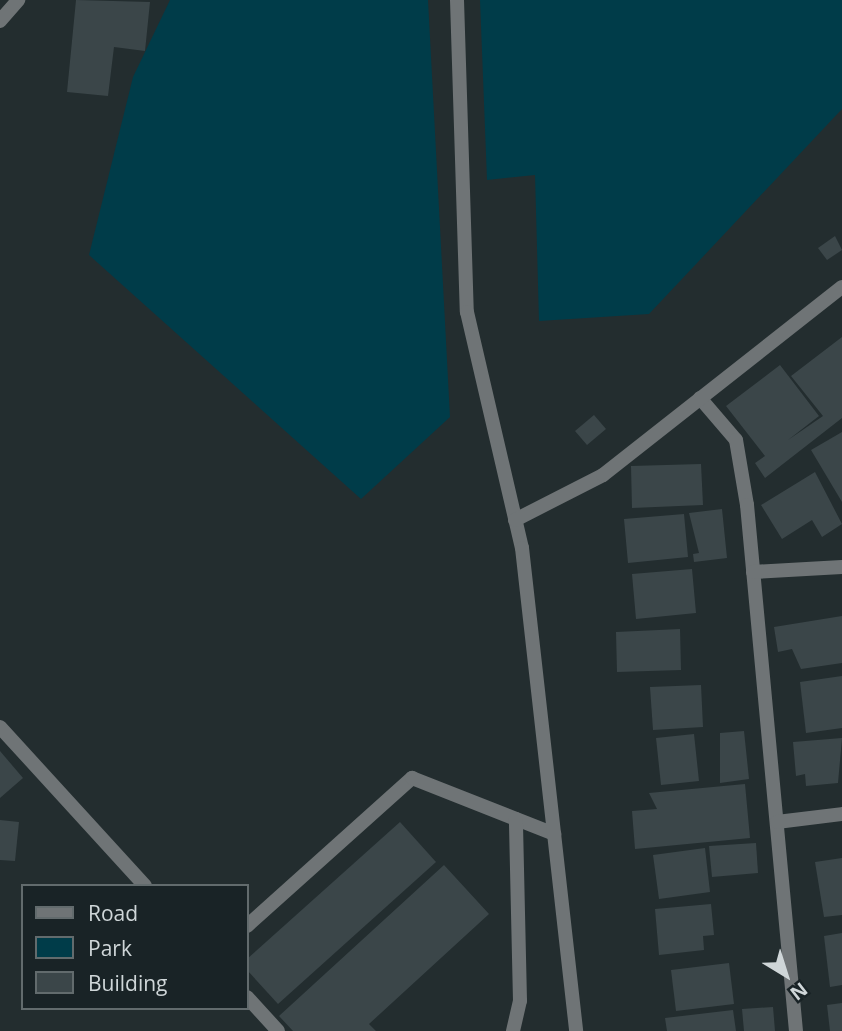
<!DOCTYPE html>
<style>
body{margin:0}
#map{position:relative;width:842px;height:1031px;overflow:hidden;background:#232d2f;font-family:"Open Sans",sans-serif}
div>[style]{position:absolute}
.green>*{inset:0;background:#003c49}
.building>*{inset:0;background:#3b4649}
.service>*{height:14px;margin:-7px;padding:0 7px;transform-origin:7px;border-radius:7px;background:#6f7476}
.minor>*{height:14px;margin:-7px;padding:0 7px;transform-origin:7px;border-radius:7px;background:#6f7476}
span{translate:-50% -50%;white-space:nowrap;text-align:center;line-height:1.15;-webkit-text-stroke:7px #192326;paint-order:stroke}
.legend{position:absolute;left:21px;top:884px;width:228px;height:126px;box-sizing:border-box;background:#192326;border:2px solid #626b6d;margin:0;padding:9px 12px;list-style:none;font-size:21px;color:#cfd6d8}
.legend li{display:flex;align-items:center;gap:14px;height:35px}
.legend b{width:35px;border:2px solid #626b6d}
.north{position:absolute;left:751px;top:940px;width:70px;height:70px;-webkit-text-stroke:5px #192326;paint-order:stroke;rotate:142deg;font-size:19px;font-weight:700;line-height:28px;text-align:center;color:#cfd6d8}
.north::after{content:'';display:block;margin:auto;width:24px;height:32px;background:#cfd6d8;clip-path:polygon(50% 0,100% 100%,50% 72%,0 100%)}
</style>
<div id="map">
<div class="green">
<i style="clip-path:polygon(170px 0,428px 0,450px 417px,361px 499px,89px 255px,133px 77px)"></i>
<i style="clip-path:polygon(480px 0,842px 0,842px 109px,649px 314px,539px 321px,535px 175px,487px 180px)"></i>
</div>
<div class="building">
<i style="clip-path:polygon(76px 0,150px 2px,145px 51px,114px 47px,108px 96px,67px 92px)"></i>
<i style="clip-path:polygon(835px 236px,842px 250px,827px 260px,818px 248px)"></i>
<i style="clip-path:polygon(842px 337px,842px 418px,765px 478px,755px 463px,765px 456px,726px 406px,780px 365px,819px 416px,788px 440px,823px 416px,791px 376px)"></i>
<i style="clip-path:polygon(594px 415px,606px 429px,587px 445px,575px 431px)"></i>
<i style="clip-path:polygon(842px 432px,842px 502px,811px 450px)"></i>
<i style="clip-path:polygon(701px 464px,703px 505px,632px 508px,631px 466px)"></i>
<i style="clip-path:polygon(815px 472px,842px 524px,822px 537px,812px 520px,782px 539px,761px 505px)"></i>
<i style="clip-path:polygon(722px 509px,727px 558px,694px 562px,693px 554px,699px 553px,689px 513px)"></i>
<i style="clip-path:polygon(684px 514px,688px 557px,628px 563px,624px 519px)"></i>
<i style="clip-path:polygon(692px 569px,696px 613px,636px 619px,632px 574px)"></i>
<i style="clip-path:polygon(842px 616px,842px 663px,801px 669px,792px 649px,778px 652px,774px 627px)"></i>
<i style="clip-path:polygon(680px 629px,681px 670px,617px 672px,616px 632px)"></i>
<i style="clip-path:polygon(842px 676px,842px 728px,806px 733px,800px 682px)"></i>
<i style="clip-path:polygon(701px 685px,703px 727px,653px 730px,650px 687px)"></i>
<i style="clip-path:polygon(744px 731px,749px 779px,720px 783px,720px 733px)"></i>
<i style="clip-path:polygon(694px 734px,699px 781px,661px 785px,656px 738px)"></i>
<i style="clip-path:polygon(842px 738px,838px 783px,806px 786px,805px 774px,796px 776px,793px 742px)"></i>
<i style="clip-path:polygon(0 751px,23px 778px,0 798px)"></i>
<i style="clip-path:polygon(745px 784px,750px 838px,635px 849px,632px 811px,657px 809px,649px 793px)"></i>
<i style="clip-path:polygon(0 820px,19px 822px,15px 861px,0 860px)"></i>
<i style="clip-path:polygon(400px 822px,436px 862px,278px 1004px,247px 970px,247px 959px)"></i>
<i style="clip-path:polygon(756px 843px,758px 873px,712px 877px,709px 846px)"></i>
<i style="clip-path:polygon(705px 848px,710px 892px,659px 899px,653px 855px)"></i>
<i style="clip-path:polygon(842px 858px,842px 915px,824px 917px,815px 862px)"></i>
<i style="clip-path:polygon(444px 865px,489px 914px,369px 1024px,376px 1031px,293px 1031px,279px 1016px)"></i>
<i style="clip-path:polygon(711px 904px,714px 935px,703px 936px,704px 950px,659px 955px,655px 909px)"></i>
<i style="clip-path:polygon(842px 933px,842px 985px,830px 987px,824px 936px)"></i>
<i style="clip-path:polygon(729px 963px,734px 1004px,676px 1011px,671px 970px)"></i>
<i style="clip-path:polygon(842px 1003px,842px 1031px,830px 1031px,827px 1005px)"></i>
<i style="clip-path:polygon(773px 1007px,775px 1031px,744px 1031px,742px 1009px)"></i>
<i style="clip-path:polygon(733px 1010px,736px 1031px,667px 1031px,665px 1018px)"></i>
</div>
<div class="service">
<i style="left:247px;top:926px;width:222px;rotate:-41.9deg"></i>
<i style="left:412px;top:778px;width:153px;rotate:21.5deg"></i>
<i style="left:513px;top:1031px;width:31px;rotate:-77deg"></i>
<i style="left:520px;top:1001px;width:182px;rotate:-91.3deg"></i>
</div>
<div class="minor">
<i style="left:457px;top:0;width:312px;rotate:88.2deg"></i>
<i style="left:467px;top:312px;width:242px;rotate:76.9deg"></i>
<i style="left:522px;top:548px;width:486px;rotate:83.6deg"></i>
<i style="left:0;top:21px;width:28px;rotate:-49deg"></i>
<i style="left:700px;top:398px;width:55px;rotate:49.4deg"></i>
<i style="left:736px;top:440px;width:66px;rotate:80.4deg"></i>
<i style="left:747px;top:505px;width:528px;rotate:84.68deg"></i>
<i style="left:515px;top:520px;width:99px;rotate:-27.1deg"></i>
<i style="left:603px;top:475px;width:304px;rotate:-38.2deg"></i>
<i style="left:753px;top:572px;width:89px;rotate:-3.2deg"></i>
<i style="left:0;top:727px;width:215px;rotate:47.6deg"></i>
<i style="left:777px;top:822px;width:65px;rotate:-7deg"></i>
<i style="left:247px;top:997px;width:46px;rotate:47.6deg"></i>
</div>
<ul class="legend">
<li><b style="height:9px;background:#6f7476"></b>Road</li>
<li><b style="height:19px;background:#003c49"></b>Park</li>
<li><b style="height:19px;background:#3b4649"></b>Building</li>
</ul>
<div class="north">N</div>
</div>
